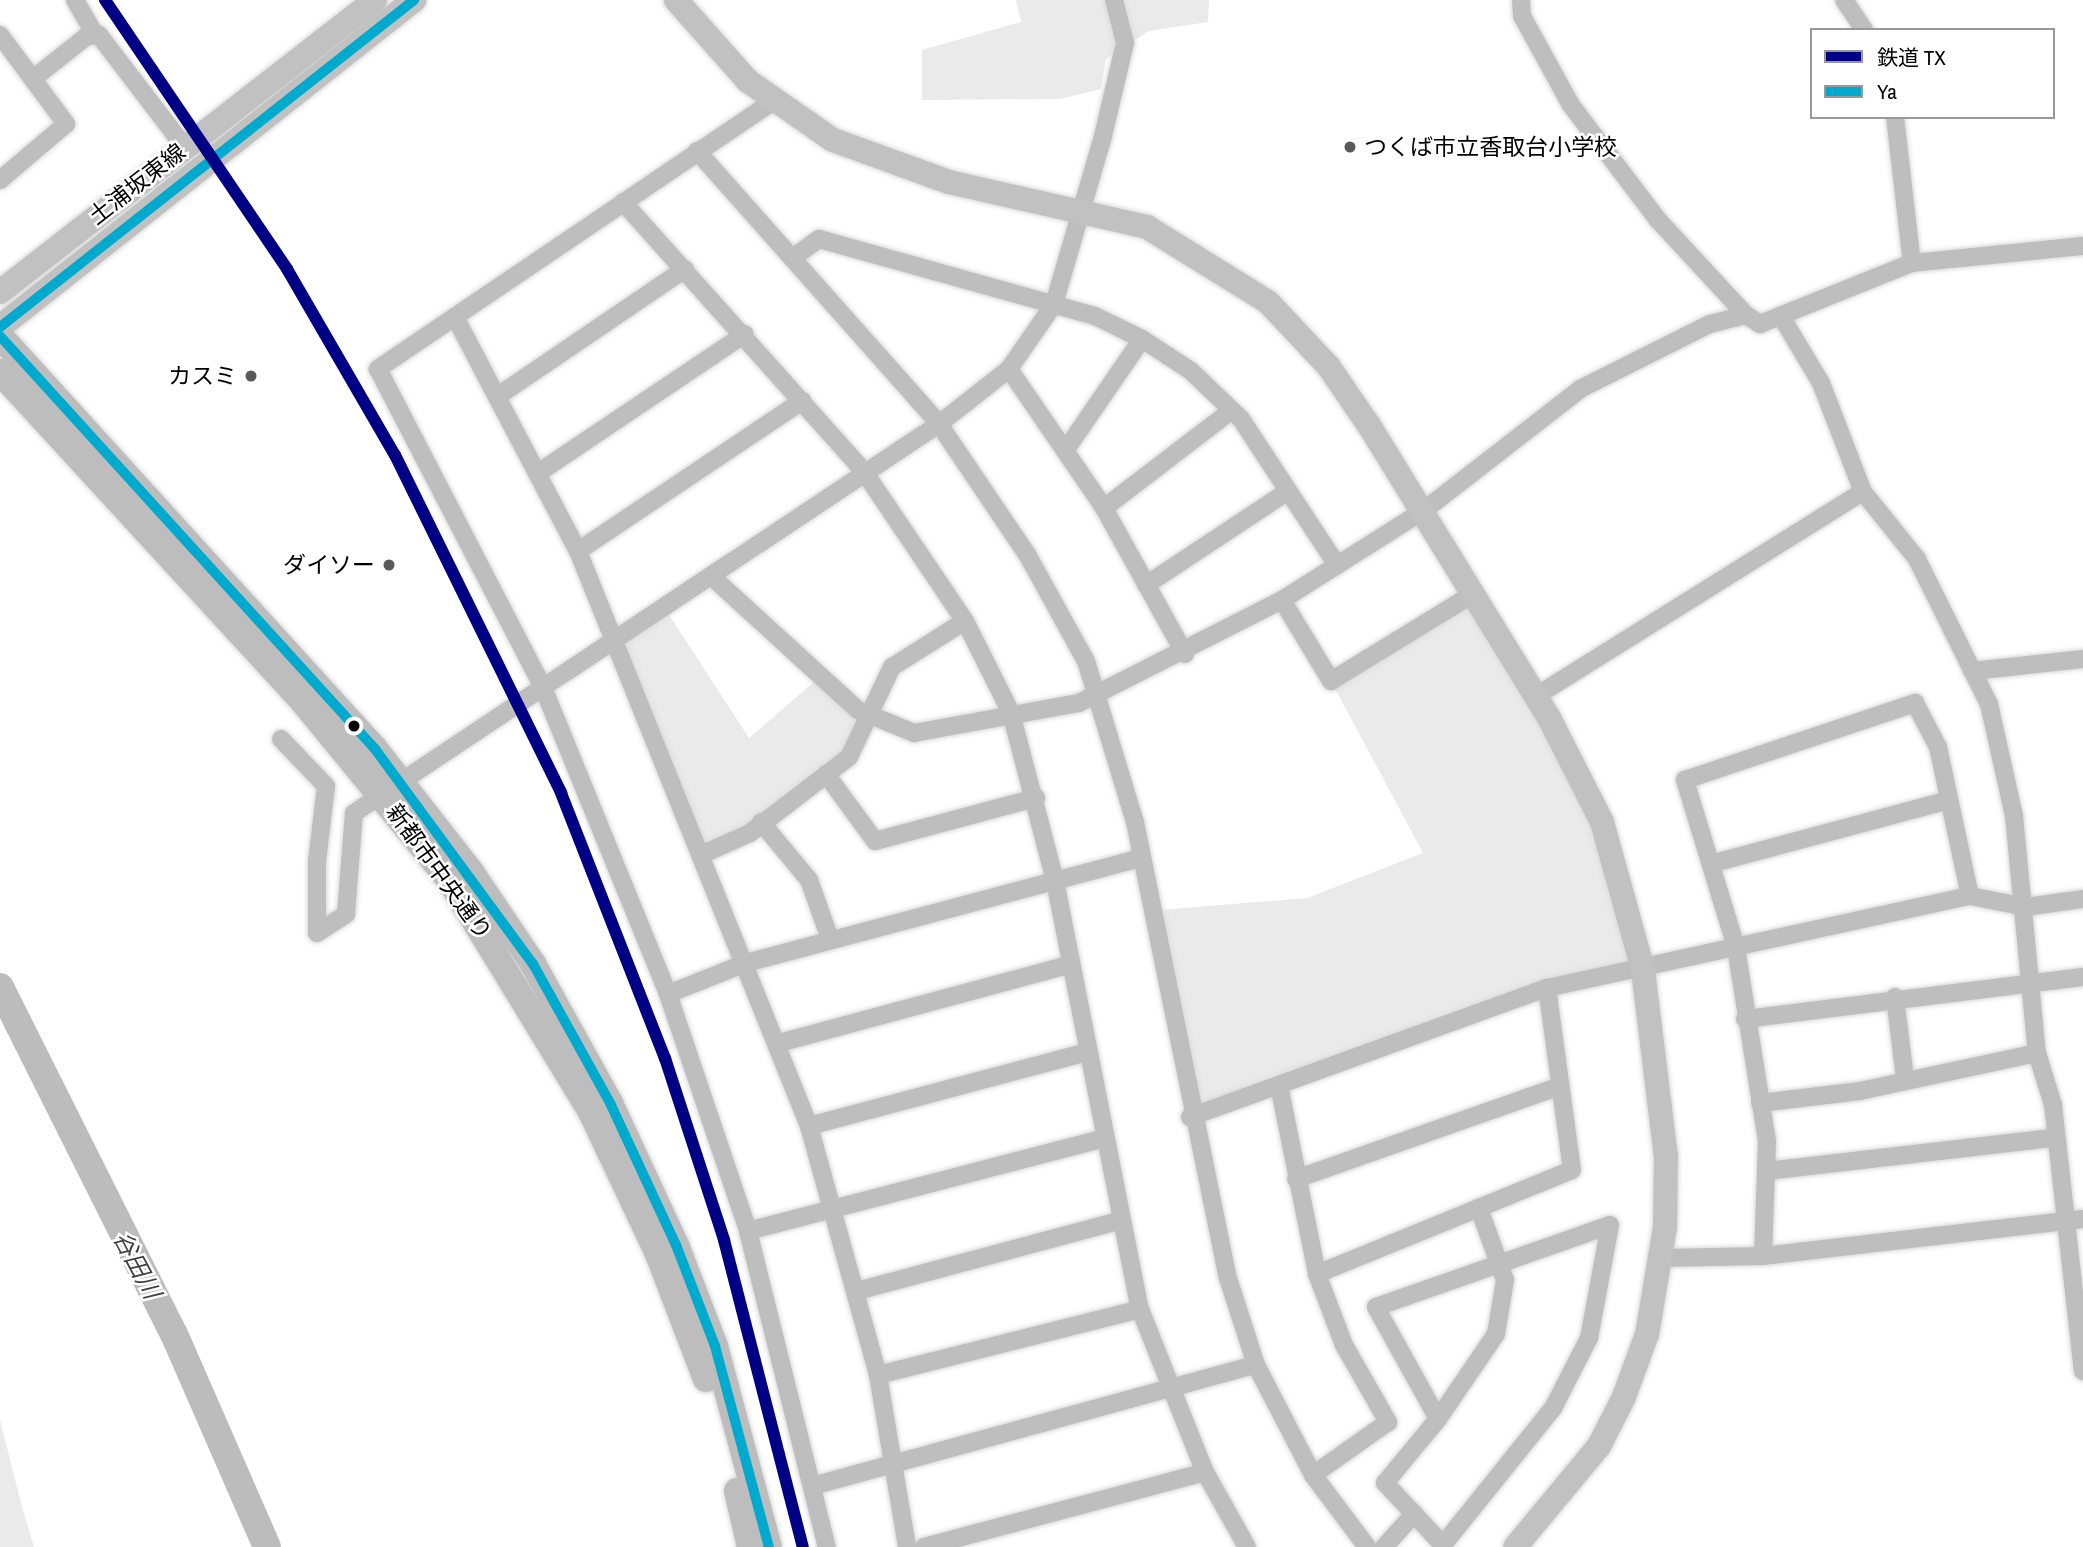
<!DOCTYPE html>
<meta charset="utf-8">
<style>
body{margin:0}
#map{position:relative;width:2083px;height:1547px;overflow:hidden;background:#fff;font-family:"Archivo Narrow","Noto Sans JP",sans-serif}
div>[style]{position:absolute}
.green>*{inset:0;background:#eaeaea}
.river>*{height:28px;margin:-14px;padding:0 14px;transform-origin:14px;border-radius:14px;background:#bcbcbc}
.roads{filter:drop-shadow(0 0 2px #dbdbdb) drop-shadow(0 0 2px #dbdbdb)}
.street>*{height:18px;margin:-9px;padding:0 9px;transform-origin:9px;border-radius:9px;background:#bebebe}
.secondary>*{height:24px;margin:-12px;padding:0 12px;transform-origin:12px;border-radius:12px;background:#c1c1c1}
.primary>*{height:26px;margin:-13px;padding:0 13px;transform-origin:13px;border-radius:13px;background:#bdbdbd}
.bus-1>*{height:10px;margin:-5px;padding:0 5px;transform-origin:5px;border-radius:5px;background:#00a9ce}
.rail-1>*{height:12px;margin:-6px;padding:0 6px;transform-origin:6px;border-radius:6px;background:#000084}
.dots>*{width:19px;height:19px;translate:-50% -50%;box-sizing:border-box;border:4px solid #fff;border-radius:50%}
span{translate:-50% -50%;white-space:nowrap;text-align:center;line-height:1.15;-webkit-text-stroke:5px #fff;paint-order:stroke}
.poi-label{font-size:23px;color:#000}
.left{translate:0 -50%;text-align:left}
.right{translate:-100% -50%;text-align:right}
.street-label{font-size:23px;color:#000}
.water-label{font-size:24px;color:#404040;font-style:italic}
.legend{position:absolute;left:1810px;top:28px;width:245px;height:91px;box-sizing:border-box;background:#fff;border:2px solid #999;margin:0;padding:9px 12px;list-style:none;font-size:21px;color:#000}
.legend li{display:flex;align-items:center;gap:14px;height:35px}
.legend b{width:35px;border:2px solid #999}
</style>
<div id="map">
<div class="green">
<i style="clip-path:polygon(1016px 0,1209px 0,1208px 22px,1149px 31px,1106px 59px,1101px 89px,1060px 99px,922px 100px,922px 50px,1021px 22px)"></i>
<i style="clip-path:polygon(1473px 594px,1602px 822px,1643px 970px,1547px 988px,1190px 1117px,1148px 911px,1307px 898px,1423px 853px,1331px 681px)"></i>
<i style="clip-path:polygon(664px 607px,749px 738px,821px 676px,871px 716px,849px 757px,703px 854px,613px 639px)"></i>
<i style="clip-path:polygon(0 1420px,22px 1507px,34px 1547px,0 1547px)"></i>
</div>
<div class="river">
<i style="left:0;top:987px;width:388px;rotate:63.4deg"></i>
<i style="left:174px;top:1334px;width:232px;rotate:66.4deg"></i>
</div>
<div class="roads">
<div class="street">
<i style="left:75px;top:0;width:38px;rotate:60deg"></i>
<i style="left:1521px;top:0;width:16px;rotate:86deg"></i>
<i style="left:1522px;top:16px;width:102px;rotate:61.2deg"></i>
<i style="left:1571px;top:105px;width:144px;rotate:52.9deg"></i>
<i style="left:1658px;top:220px;width:129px;rotate:47.2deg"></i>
<i style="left:1844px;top:0;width:36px;rotate:56deg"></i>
<i style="left:0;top:35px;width:111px;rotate:53.4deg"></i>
<i style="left:66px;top:124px;width:87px;rotate:139.7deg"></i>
<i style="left:34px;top:78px;width:68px;rotate:-38.4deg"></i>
<i style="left:87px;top:36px;width:12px;rotate:-5deg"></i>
<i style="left:99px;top:35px;width:140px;rotate:52.6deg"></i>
<i style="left:775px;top:100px;width:480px;rotate:145.9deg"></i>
<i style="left:378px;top:369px;width:356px;rotate:62.6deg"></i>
<i style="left:542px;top:685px;width:334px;rotate:67.8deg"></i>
<i style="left:668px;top:994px;width:250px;rotate:71.3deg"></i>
<i style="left:748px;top:1231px;width:326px;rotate:76deg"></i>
<i style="left:1895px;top:117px;width:147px;rotate:83.4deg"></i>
<i style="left:697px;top:151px;width:365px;rotate:48.4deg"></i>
<i style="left:939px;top:424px;width:159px;rotate:56deg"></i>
<i style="left:1028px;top:556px;width:120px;rotate:61.1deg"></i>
<i style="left:1086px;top:661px;width:168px;rotate:73.1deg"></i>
<i style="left:1135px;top:822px;width:462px;rotate:78.5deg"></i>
<i style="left:1227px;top:1275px;width:95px;rotate:72.1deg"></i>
<i style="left:1256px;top:1365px;width:124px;rotate:62.6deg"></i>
<i style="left:1313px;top:1475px;width:90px;rotate:53.1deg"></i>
<i style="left:623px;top:202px;width:363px;rotate:48.2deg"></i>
<i style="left:865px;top:473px;width:179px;rotate:56deg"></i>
<i style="left:965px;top:621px;width:103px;rotate:63.4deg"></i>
<i style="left:1011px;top:713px;width:174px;rotate:75.3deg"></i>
<i style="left:1055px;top:881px;width:436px;rotate:78.8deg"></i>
<i style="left:1140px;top:1309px;width:175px;rotate:68.3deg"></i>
<i style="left:1205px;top:1472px;width:86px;rotate:60.8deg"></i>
<i style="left:794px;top:257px;width:31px;rotate:-36deg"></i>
<i style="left:819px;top:239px;width:287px;rotate:15.6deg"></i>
<i style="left:1095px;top:316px;width:52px;rotate:26.1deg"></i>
<i style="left:1142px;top:339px;width:59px;rotate:33.1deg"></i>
<i style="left:1191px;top:371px;width:69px;rotate:43.8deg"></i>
<i style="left:1241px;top:419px;width:175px;rotate:56.7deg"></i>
<i style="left:1781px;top:316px;width:78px;rotate:59.2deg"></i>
<i style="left:1821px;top:383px;width:117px;rotate:68.9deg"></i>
<i style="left:1863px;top:492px;width:86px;rotate:51.1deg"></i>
<i style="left:1917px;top:559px;width:162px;rotate:63.6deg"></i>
<i style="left:1989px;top:704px;width:115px;rotate:77.4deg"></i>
<i style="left:2014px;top:816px;width:238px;rotate:84.5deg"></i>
<i style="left:2037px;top:1053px;width:54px;rotate:72.9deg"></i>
<i style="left:2053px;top:1105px;width:268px;rotate:83.6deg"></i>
<i style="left:455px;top:317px;width:264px;rotate:62.3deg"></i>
<i style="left:578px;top:551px;width:620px;rotate:68.11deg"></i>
<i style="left:809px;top:1126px;width:258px;rotate:74.5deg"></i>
<i style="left:878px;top:1375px;width:174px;rotate:80.4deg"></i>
<i style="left:1009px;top:369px;width:168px;rotate:55.6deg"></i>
<i style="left:1104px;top:508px;width:167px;rotate:61deg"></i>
<i style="left:498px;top:396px;width:226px;rotate:-34.2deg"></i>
<i style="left:1065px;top:451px;width:136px;rotate:-55.5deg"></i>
<i style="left:538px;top:473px;width:249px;rotate:-33.9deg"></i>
<i style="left:1104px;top:508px;width:161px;rotate:-37.4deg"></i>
<i style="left:578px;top:551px;width:270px;rotate:-33.8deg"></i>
<i style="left:711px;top:576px;width:199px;rotate:42.4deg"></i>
<i style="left:858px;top:710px;width:61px;rotate:22.3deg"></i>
<i style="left:914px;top:733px;width:168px;rotate:-10.3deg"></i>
<i style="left:1079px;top:703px;width:228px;rotate:-26.9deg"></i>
<i style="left:1282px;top:600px;width:167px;rotate:-32.3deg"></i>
<i style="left:1423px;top:511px;width:199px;rotate:-37.8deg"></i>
<i style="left:1580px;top:389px;width:145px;rotate:-26.6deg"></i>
<i style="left:1710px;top:324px;width:37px;rotate:-14deg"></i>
<i style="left:1746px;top:315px;width:17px;rotate:33deg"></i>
<i style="left:1760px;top:324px;width:164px;rotate:-21.9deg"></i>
<i style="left:1912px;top:263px;width:172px;rotate:-5.7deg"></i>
<i style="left:1146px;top:585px;width:170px;rotate:-33.5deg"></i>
<i style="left:1282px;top:600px;width:95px;rotate:58.8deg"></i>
<i style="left:1331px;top:681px;width:167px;rotate:-31.5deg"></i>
<i style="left:1972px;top:671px;width:112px;rotate:-6.2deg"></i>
<i style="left:1536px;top:696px;width:385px;rotate:-32deg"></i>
<i style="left:281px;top:739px;width:65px;rotate:46.2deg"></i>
<i style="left:326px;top:786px;width:76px;rotate:96.8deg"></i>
<i style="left:317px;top:861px;width:72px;rotate:90deg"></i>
<i style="left:317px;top:933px;width:35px;rotate:-33deg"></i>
<i style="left:346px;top:914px;width:101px;rotate:-85.5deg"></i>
<i style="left:354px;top:813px;width:703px;rotate:-33.62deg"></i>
<i style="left:939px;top:424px;width:89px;rotate:-38.2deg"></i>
<i style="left:1009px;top:369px;width:79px;rotate:-55.3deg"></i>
<i style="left:1054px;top:304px;width:175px;rotate:-73.7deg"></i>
<i style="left:1103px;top:136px;width:96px;rotate:-76.7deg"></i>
<i style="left:1125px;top:43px;width:44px;rotate:-104.3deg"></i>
<i style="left:826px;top:774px;width:83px;rotate:53.8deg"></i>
<i style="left:875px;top:841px;width:167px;rotate:-15deg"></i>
<i style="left:761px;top:822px;width:75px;rotate:50.4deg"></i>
<i style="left:809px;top:880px;width:63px;rotate:70.4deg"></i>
<i style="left:703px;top:854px;width:51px;rotate:-24.1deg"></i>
<i style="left:750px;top:833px;width:125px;rotate:-37.5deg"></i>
<i style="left:849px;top:757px;width:100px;rotate:-64.5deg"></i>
<i style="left:892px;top:667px;width:86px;rotate:-32.2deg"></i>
<i style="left:1714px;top:863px;width:243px;rotate:-15deg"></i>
<i style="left:668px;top:994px;width:84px;rotate:-21.7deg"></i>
<i style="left:746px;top:963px;width:409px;rotate:-14.9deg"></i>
<i style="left:1895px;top:997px;width:83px;rotate:83deg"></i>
<i style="left:1745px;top:1019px;width:341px;rotate:-7.1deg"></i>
<i style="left:779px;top:1043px;width:303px;rotate:-15.1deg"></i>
<i style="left:1279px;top:1085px;width:193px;rotate:78.6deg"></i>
<i style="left:1317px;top:1274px;width:76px;rotate:69.2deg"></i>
<i style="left:1344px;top:1345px;width:89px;rotate:60.3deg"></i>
<i style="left:1388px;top:1422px;width:92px;rotate:144.8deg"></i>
<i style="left:1760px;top:1103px;width:101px;rotate:-6.8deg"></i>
<i style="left:1860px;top:1091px;width:181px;rotate:-12.1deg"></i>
<i style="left:1190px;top:1117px;width:380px;rotate:-19.9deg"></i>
<i style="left:1547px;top:988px;width:433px;rotate:-12.3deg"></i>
<i style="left:1970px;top:896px;width:57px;rotate:11.1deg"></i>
<i style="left:2026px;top:907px;width:58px;rotate:-8deg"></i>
<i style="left:809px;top:1126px;width:288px;rotate:-14.9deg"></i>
<i style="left:1767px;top:1171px;width:289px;rotate:-6.6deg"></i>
<i style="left:1296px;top:1179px;width:280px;rotate:-19.4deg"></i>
<i style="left:1610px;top:1225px;width:115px;rotate:100.5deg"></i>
<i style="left:1589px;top:1338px;width:79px;rotate:117.2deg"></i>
<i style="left:1553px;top:1408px;width:176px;rotate:128.8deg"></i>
<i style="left:1443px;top:1545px;width:85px;rotate:-133.1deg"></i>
<i style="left:1385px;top:1483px;width:83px;rotate:-50.4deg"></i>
<i style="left:1438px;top:1419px;width:128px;rotate:-119deg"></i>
<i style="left:1376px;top:1307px;width:248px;rotate:-19.3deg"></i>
<i style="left:748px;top:1231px;width:369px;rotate:-14.6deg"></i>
<i style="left:1763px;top:1256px;width:115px;rotate:-88deg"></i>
<i style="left:1767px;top:1141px;width:196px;rotate:-99.1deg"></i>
<i style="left:1736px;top:947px;width:175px;rotate:-107deg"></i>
<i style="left:1685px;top:780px;width:243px;rotate:-18.5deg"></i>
<i style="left:1915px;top:703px;width:50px;rotate:62.4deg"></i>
<i style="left:1938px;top:747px;width:152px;rotate:77.9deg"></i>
<i style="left:1661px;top:1258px;width:102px;rotate:-1.1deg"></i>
<i style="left:1763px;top:1256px;width:322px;rotate:-6.6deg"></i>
<i style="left:1317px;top:1274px;width:275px;rotate:-22.2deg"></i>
<i style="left:1572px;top:1170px;width:184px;rotate:-97.8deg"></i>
<i style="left:857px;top:1291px;width:274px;rotate:-15deg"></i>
<i style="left:878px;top:1375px;width:270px;rotate:-14.1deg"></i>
<i style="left:1438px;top:1419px;width:103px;rotate:-55.7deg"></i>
<i style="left:1496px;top:1334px;width:55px;rotate:-80.5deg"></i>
<i style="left:1505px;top:1280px;width:77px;rotate:-109.9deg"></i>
<i style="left:816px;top:1485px;width:456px;rotate:-15.3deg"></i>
<i style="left:924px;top:1547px;width:291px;rotate:-14.9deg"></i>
<i style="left:1384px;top:1547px;width:45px;rotate:-47.7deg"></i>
</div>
<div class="secondary">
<i style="left:676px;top:0;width:108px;rotate:48.4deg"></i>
<i style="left:748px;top:81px;width:103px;rotate:34.8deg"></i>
<i style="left:833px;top:140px;width:123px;rotate:19.9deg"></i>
<i style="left:949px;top:182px;width:203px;rotate:12.8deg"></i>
<i style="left:1147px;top:227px;width:142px;rotate:31.8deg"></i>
<i style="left:1268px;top:302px;width:89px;rotate:46.8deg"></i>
<i style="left:1329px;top:367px;width:73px;rotate:55.7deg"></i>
<i style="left:1370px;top:427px;width:342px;rotate:58.4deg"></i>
<i style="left:1549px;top:718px;width:117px;rotate:63deg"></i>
<i style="left:1602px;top:822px;width:154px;rotate:74.5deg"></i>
<i style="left:1643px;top:970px;width:187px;rotate:83deg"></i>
<i style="left:1666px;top:1156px;width:71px;rotate:90.8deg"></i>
<i style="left:1665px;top:1227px;width:109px;rotate:99.5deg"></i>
<i style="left:1647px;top:1334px;width:67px;rotate:110.1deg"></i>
<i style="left:1624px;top:1397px;width:55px;rotate:117deg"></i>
<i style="left:1599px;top:1446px;width:131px;rotate:129.7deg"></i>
<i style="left:0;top:292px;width:475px;rotate:-37.9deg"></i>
<i style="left:0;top:327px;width:528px;rotate:-38.3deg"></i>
</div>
<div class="primary">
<i style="left:0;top:336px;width:558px;rotate:47.76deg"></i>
<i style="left:375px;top:749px;width:156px;rotate:52deg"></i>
<i style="left:471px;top:872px;width:111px;rotate:56deg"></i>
<i style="left:533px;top:964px;width:159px;rotate:61deg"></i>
<i style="left:610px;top:1103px;width:157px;rotate:65.1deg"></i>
<i style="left:676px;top:1245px;width:108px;rotate:68.9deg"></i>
<i style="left:715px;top:1346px;width:208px;rotate:75deg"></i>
<i style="left:0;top:372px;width:451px;rotate:47.4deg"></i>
<i style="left:305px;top:704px;width:227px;rotate:50.6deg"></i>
<i style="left:449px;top:879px;width:273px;rotate:58.6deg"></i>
<i style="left:591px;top:1112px;width:157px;rotate:64.7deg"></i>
<i style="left:658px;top:1254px;width:134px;rotate:69deg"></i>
<i style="left:737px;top:1491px;width:57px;rotate:76.9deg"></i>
</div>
</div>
<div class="bus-1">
<i style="left:0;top:327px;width:528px;rotate:-38.3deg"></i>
<i style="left:0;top:336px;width:558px;rotate:47.76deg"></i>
<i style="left:375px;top:749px;width:267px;rotate:53.7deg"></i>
<i style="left:533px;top:964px;width:159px;rotate:61deg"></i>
<i style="left:610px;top:1103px;width:157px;rotate:65.1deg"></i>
<i style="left:676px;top:1245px;width:108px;rotate:68.9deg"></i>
<i style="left:715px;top:1346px;width:208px;rotate:75deg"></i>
</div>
<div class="rail-1">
<i style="left:105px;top:0;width:325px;rotate:55.9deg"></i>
<i style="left:287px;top:269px;width:215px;rotate:59.9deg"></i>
<i style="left:395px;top:455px;width:377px;rotate:63.8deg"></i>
<i style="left:561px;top:793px;width:285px;rotate:68.6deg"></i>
<i style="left:665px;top:1058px;width:191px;rotate:72deg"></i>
<i style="left:724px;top:1240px;width:317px;rotate:75.6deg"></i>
</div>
<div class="dots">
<i style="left:1350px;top:147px;background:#595959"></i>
<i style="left:251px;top:376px;background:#595959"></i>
<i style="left:389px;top:565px;background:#595959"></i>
<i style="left:354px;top:726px;background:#000"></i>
</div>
<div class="poi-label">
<span class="left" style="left:1364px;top:147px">つくば市立香取台小学校</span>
<span class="right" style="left:237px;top:376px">カスミ</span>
<span class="right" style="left:375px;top:565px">ダイソー</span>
</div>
<div class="street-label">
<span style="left:137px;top:184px;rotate:-38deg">土浦坂東線</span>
<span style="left:439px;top:872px;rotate:54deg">新都市中央通り</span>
</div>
<div class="water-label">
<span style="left:137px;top:1265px;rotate:62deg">谷田川</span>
</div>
<ul class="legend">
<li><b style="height:9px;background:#000084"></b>鉄道 TX</li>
<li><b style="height:9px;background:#00a9ce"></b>Ya</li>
</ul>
</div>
